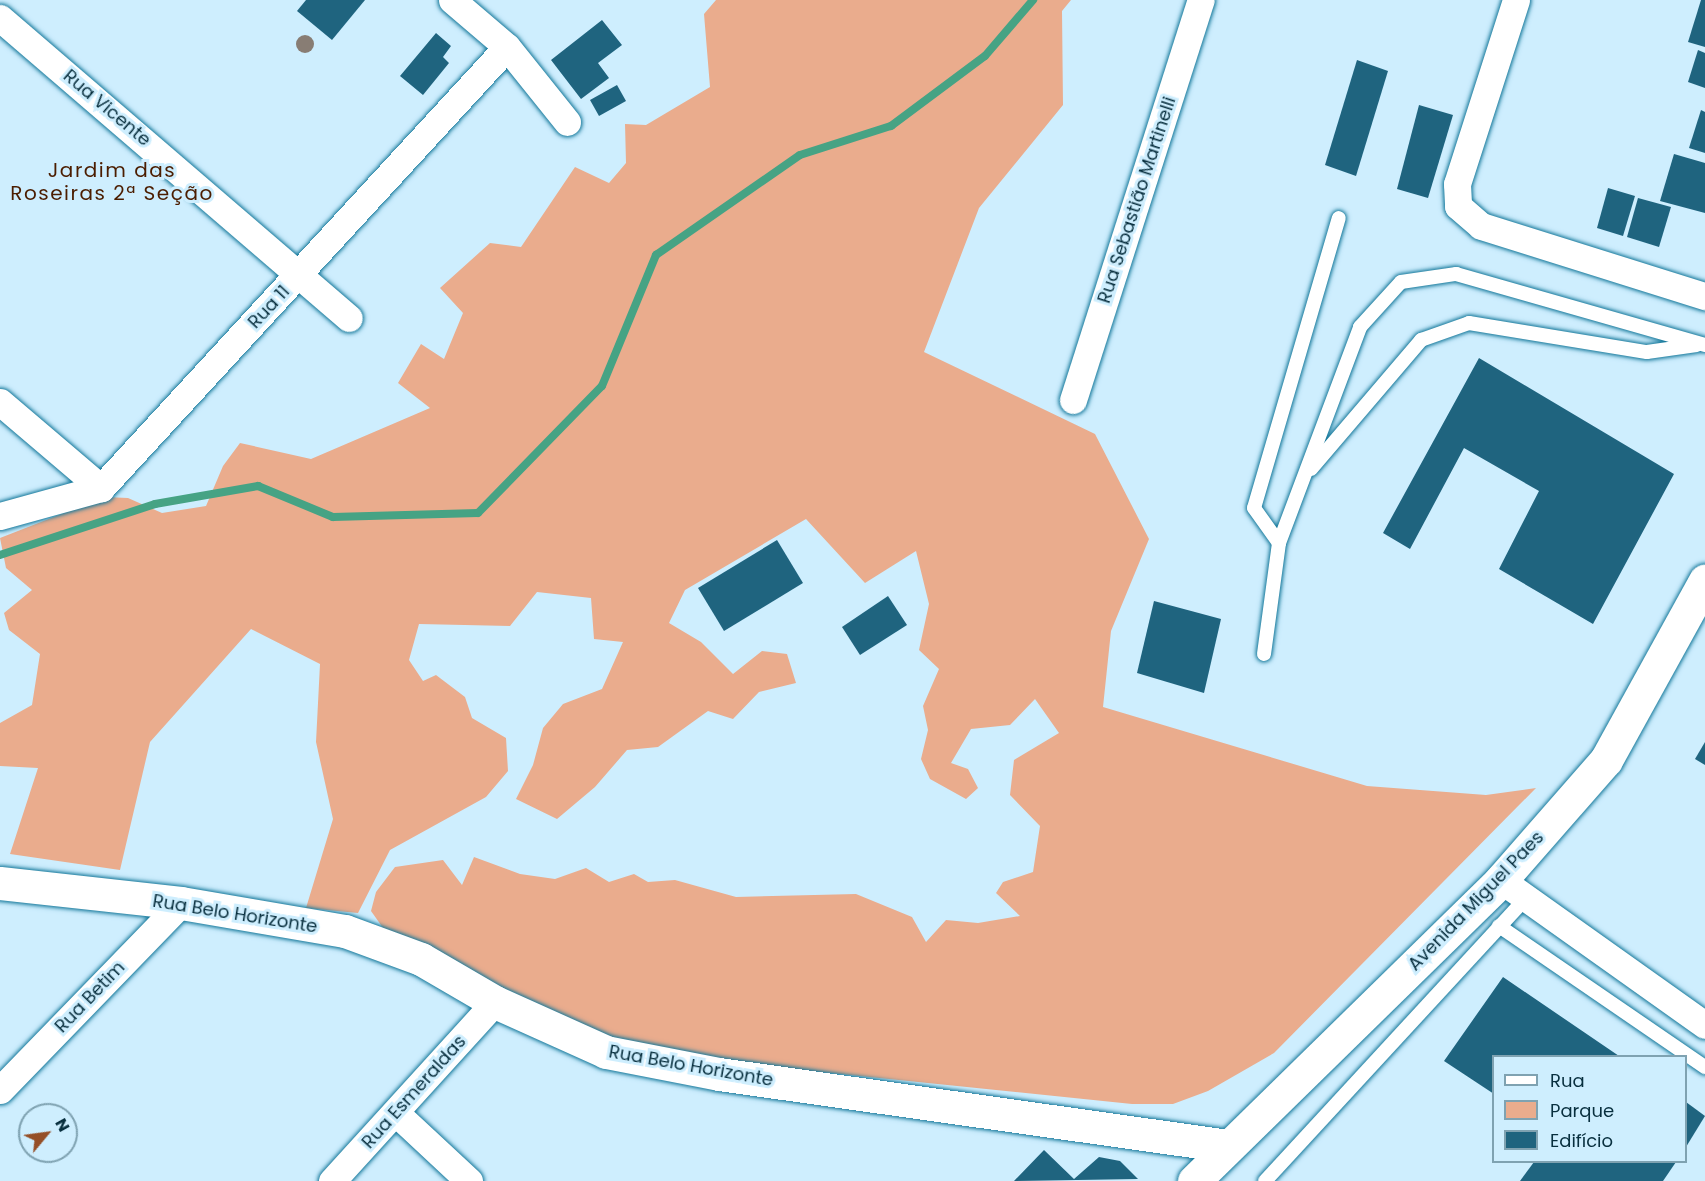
<!DOCTYPE html>
<meta charset="utf-8">
<style>
body{margin:0}
#map{position:relative;width:1705px;height:1181px;overflow:hidden;background:#ceeefe;font-family:Poppins,sans-serif}
div>[style]{position:absolute}
.green>*{inset:0;background:#eaac8d}
.stream>*{height:8px;margin:-4px;padding:0 4px;transform-origin:4px;border-radius:4px;background:#46a384}
.building>*{inset:0;background:#1f647f}
.roads{filter:drop-shadow(0 0 2px #13779a) drop-shadow(0 0 2px #13779a)}
.lane>*{height:14px;margin:-7px;padding:0 7px;transform-origin:7px;border-radius:7px;background:#fff}
.street>*{height:27px;margin:-13.5px;padding:0 13.5px;transform-origin:13.5px;border-radius:13.5px;background:#fff}
.secondary>*{height:33px;margin:-16.5px;padding:0 16.5px;transform-origin:16.5px;border-radius:16.5px;background:#fff}
.trees>*{width:18px;height:18px;margin:-9px;border-radius:50%;background:#887d74}
span{translate:-50% -50%;white-space:nowrap;text-align:center;line-height:1.15;-webkit-text-stroke:6px #ceeefe;paint-order:stroke}
.street-label{font-size:18px;color:#082f3e}
.neighbourhood-label{font-size:20px;color:#4b1d00;letter-spacing:1.5px}
.legend{position:absolute;left:1492px;top:1055px;width:195px;height:108px;box-sizing:border-box;background:#ceeefe;border:2px solid #7fa2b1;margin:0;padding:8px 10px;list-style:none;font-size:18px;color:#082f3e}
.legend li{display:flex;align-items:center;gap:12px;height:30px}
.legend b{width:30px;border:2px solid #7fa2b1}
.north{position:absolute;left:18px;top:1103px;width:60px;height:60px;box-sizing:border-box;background:#ceeefe;border:2px solid #7fa2b1;border-radius:50%;rotate:61deg;font-size:16px;font-weight:700;line-height:24px;text-align:center;color:#082f3e}
.north::after{content:'';display:block;margin:auto;width:21px;height:27px;background:#954f27;clip-path:polygon(50% 0,100% 100%,50% 72%,0 100%)}
</style>
<div id="map">
<div class="green">
<i style="clip-path:polygon(716px 0,1071px 0,1062px 11px,1063px 105px,979px 208px,924px 352px,1095px 434px,1149px 539px,1111px 631px,1103px 707px,1367px 786px,1486px 795px,1536px 788px,1274px 1053px,1208px 1091px,1173px 1104px,1132px 1104px,733px 1063px,613px 1043px,388px 935px,371px 911px,376px 892px,395px 867px,443px 860px,462px 885px,474px 857px,520px 874px,555px 879px,586px 868px,609px 882px,634px 874px,648px 882px,675px 880px,736px 897px,856px 894px,912px 917px,926px 942px,946px 920px,978px 923px,1020px 916px,996px 893px,1003px 882px,1033px 872px,1040px 826px,1010px 795px,1014px 760px,1059px 733px,1035px 699px,1010px 725px,971px 729px,951px 763px,968px 769px,978px 788px,966px 799px,930px 779px,921px 759px,928px 730px,923px 706px,939px 669px,919px 650px,929px 604px,916px 551px,865px 583px,806px 519px,685px 590px,669px 623px,701px 642px,733px 674px,762px 651px,787px 654px,796px 683px,759px 692px,733px 719px,708px 711px,658px 747px,627px 750px,595px 787px,557px 819px,516px 799px,533px 765px,543px 728px,563px 704px,602px 689px,623px 642px,594px 639px,591px 598px,537px 592px,510px 626px,419px 624px,409px 660px,423px 681px,436px 675px,465px 697px,472px 718px,506px 738px,508px 771px,486px 797px,390px 850px,358px 913px,306px 908px,333px 819px,316px 742px,320px 664px,251px 629px,150px 742px,120px 870px,10px 854px,38px 768px,0 766px,0 723px,32px 705px,40px 654px,9px 630px,4px 613px,32px 590px,6px 568px,0 538px,105px 497px,128px 498px,162px 513px,206px 506px,223px 466px,240px 443px,311px 459px,430px 408px,398px 383px,421px 344px,444px 359px,463px 313px,440px 288px,490px 243px,521px 247px,575px 167px,609px 183px,626px 163px,625px 124px,646px 125px,710px 87px,704px 14px)"></i>
</div>
<div class="stream">
<i style="left:0;top:555px;width:163px;rotate:-18.2deg"></i>
<i style="left:155px;top:504px;width:105px;rotate:-9.9deg"></i>
<i style="left:258px;top:486px;width:81px;rotate:22.5deg"></i>
<i style="left:333px;top:517px;width:145px;rotate:-1.6deg"></i>
<i style="left:478px;top:513px;width:177px;rotate:-45.7deg"></i>
<i style="left:602px;top:386px;width:142px;rotate:-67.6deg"></i>
<i style="left:656px;top:255px;width:175px;rotate:-34.8deg"></i>
<i style="left:800px;top:155px;width:96px;rotate:-17.7deg"></i>
<i style="left:891px;top:126px;width:117px;rotate:-36.7deg"></i>
<i style="left:985px;top:56px;width:74px;rotate:-49.4deg"></i>
</div>
<div class="building">
<i style="clip-path:polygon(306px 0,365px 0,332px 40px,297px 11px)"></i>
<i style="clip-path:polygon(1701px 0,1705px 0,1705px 47px,1688px 42px)"></i>
<i style="clip-path:polygon(602px 20px,622px 45px,598px 63px,609px 78px,581px 99px,551px 60px)"></i>
<i style="clip-path:polygon(436px 33px,451px 46px,443px 57px,449px 63px,423px 95px,400px 76px)"></i>
<i style="clip-path:polygon(1698px 50px,1705px 53px,1705px 88px,1688px 82px)"></i>
<i style="clip-path:polygon(1357px 60px,1388px 71px,1356px 176px,1325px 165px)"></i>
<i style="clip-path:polygon(617px 85px,626px 101px,599px 116px,590px 100px)"></i>
<i style="clip-path:polygon(1419px 105px,1453px 115px,1428px 198px,1397px 189px)"></i>
<i style="clip-path:polygon(1701px 110px,1705px 112px,1705px 153px,1689px 148px)"></i>
<i style="clip-path:polygon(1674px 154px,1705px 163px,1705px 213px,1660px 201px)"></i>
<i style="clip-path:polygon(1608px 188px,1635px 196px,1623px 236px,1597px 228px)"></i>
<i style="clip-path:polygon(1638px 198px,1671px 207px,1659px 247px,1627px 237px)"></i>
<i style="clip-path:polygon(1479px 358px,1674px 474px,1593px 624px,1499px 569px,1539px 491px,1464px 448px,1410px 549px,1383px 533px)"></i>
<i style="clip-path:polygon(777px 540px,803px 583px,724px 631px,698px 588px)"></i>
<i style="clip-path:polygon(888px 596px,907px 625px,860px 655px,842px 627px)"></i>
<i style="clip-path:polygon(1154px 601px,1221px 619px,1204px 693px,1137px 673px)"></i>
<i style="clip-path:polygon(1705px 742px,1705px 765px,1695px 759px)"></i>
<i style="clip-path:polygon(1503px 977px,1619px 1056px,1494px 1056px,1494px 1094px,1444px 1061px)"></i>
<i style="clip-path:polygon(1686px 1102px,1705px 1116px,1686px 1147px)"></i>
<i style="clip-path:polygon(1044px 1150px,1074px 1179px,1099px 1157px,1120px 1161px,1138px 1179px,1014px 1181px)"></i>
<i style="clip-path:polygon(1534px 1162px,1676px 1162px,1663px 1181px,1520px 1181px)"></i>
</div>
<div class="roads">
<div class="lane">
<i style="left:1311px;top:469px;width:170px;rotate:-49.5deg"></i>
<i style="left:1421px;top:340px;width:51px;rotate:-19.5deg"></i>
<i style="left:1469px;top:323px;width:180px;rotate:9.3deg"></i>
<i style="left:1647px;top:352px;width:50px;rotate:-8deg"></i>
<i style="left:1279px;top:543px;width:43px;rotate:-125.5deg"></i>
<i style="left:1254px;top:508px;width:302px;rotate:-73.7deg"></i>
<i style="left:1264px;top:654px;width:112px;rotate:-82.3deg"></i>
<i style="left:1279px;top:543px;width:231px;rotate:-69.4deg"></i>
<i style="left:1360px;top:327px;width:61px;rotate:-47.7deg"></i>
<i style="left:1401px;top:282px;width:56px;rotate:-8.3deg"></i>
<i style="left:1456px;top:274px;width:259px;rotate:15.9deg"></i>
<i style="left:1499px;top:926px;width:250px;rotate:34.4deg"></i>
<i style="left:1265px;top:1181px;width:382px;rotate:-47.3deg"></i>
</div>
<div class="street">
<i style="left:452px;top:0;width:72px;rotate:40.5deg"></i>
<i style="left:507px;top:47px;width:96px;rotate:51.3deg"></i>
<i style="left:1516px;top:0;width:193px;rotate:107.8deg"></i>
<i style="left:1457px;top:184px;width:22px;rotate:87deg"></i>
<i style="left:1458px;top:206px;width:30px;rotate:41deg"></i>
<i style="left:1481px;top:226px;width:235px;rotate:17.4deg"></i>
<i style="left:0;top:18px;width:460px;rotate:40.7deg"></i>
<i style="left:1073px;top:400px;width:420px;rotate:-72.3deg"></i>
<i style="left:0;top:402px;width:133px;rotate:40.4deg"></i>
<i style="left:0;top:516px;width:105px;rotate:-15.5deg"></i>
<i style="left:101px;top:488px;width:599px;rotate:-47.37deg"></i>
<i style="left:1501px;top:880px;width:250px;rotate:35.4deg"></i>
<i style="left:0;top:1090px;width:260px;rotate:-45.9deg"></i>
<i style="left:396px;top:1113px;width:100px;rotate:43deg"></i>
<i style="left:332px;top:1181px;width:242px;rotate:-47.7deg"></i>
</div>
<div class="secondary">
<i style="left:0;top:883px;width:182px;rotate:6.3deg"></i>
<i style="left:181px;top:903px;width:166px;rotate:9.7deg"></i>
<i style="left:345px;top:931px;width:81px;rotate:20.2deg"></i>
<i style="left:421px;top:959px;width:86px;rotate:30.2deg"></i>
<i style="left:495px;top:1002px;width:122px;rotate:24.2deg"></i>
<i style="left:606px;top:1052px;width:115px;rotate:11deg"></i>
<i style="left:719px;top:1074px;width:514px;rotate:8.05deg"></i>
<i style="left:1194px;top:1181px;width:430px;rotate:-44.4deg"></i>
<i style="left:1501px;top:880px;width:159px;rotate:-48.8deg"></i>
<i style="left:1606px;top:760px;width:205px;rotate:-61.1deg"></i>
</div>
</div>
<div class="trees">
<i style="left:305px;top:44px"></i>
</div>
<div class="street-label">
<span style="left:107px;top:108px;rotate:40deg">Rua Vicente</span>
<span style="left:1137px;top:200px;rotate:-72deg">Rua Sebastião Martinelli</span>
<span style="left:269px;top:307px;rotate:-47deg">Rua 11</span>
<span style="left:1476px;top:901px;rotate:-46deg">Avenida Miguel Paes</span>
<span style="left:235px;top:914px;rotate:9deg">Rua Belo Horizonte</span>
<span style="left:90px;top:997px;rotate:-46deg">Rua Betim</span>
<span style="left:691px;top:1066px;rotate:10deg">Rua Belo Horizonte</span>
<span style="left:414px;top:1092px;rotate:-48deg">Rua Esmeraldas</span>
</div>
<div class="neighbourhood-label">
<span style="left:112px;top:182px">Jardim das<br>Roseiras 2ª Seção</span>
</div>
<ul class="legend">
<li><b style="height:8px;background:#fff"></b>Rua</li>
<li><b style="height:16px;background:#eaac8d"></b>Parque</li>
<li><b style="height:16px;background:#1f647f"></b>Edifício</li>
</ul>
<div class="north">N</div>
</div>
